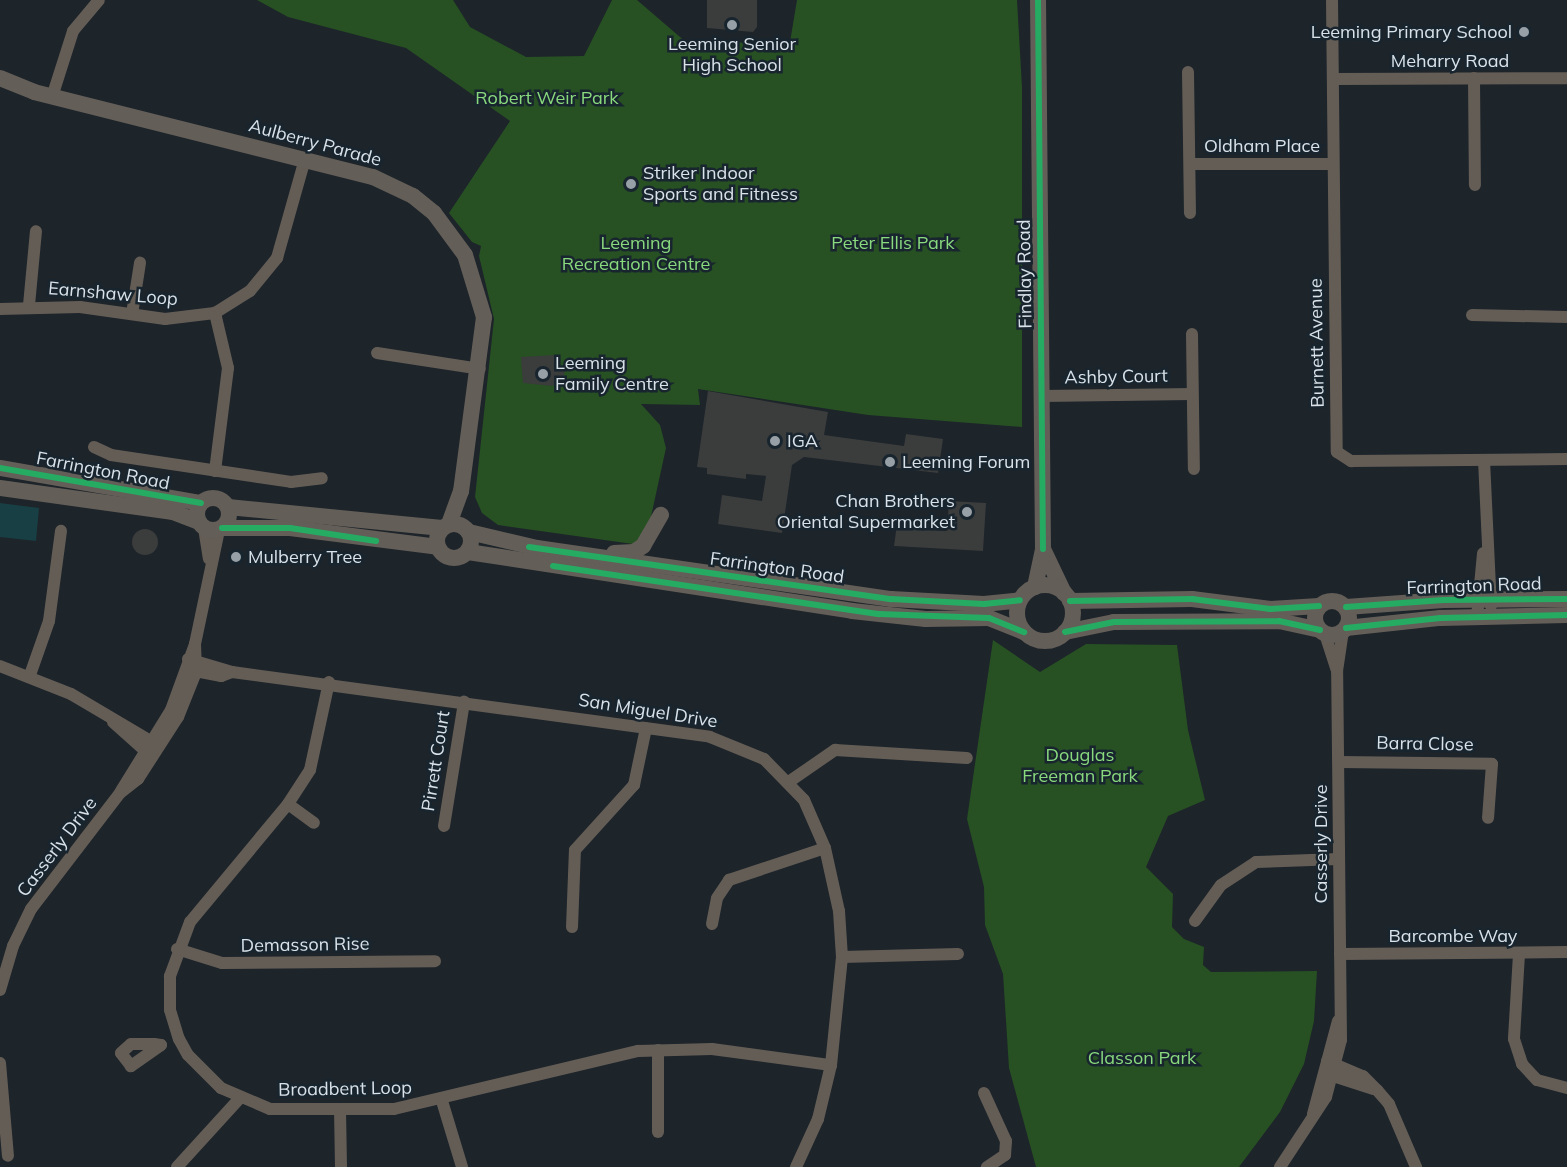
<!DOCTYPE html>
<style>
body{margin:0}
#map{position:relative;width:1567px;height:1167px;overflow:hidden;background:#1d242a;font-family:Mulish,sans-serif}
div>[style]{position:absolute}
.green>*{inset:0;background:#275023}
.water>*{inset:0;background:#183f43}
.building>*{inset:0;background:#3b3c3c}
.round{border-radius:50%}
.minor>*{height:12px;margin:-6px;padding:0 6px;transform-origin:6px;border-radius:6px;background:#645d56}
.major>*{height:16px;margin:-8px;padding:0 8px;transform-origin:8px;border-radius:8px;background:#645e58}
.major>.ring{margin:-8px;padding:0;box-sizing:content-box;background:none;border:16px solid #645e58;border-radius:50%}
.cycleway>*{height:6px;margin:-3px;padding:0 3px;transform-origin:3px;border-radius:3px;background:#26ab63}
.dots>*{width:16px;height:16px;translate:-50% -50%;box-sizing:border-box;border:3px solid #18252f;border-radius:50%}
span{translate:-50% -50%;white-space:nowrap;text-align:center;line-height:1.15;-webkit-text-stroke:5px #18252f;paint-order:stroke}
.poi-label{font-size:18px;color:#d9e2e9}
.right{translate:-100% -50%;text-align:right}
.left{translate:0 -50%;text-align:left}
.street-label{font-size:18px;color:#d9e2e9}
.park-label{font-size:18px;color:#89d97d}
</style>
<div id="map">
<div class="green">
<i style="clip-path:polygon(257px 0,453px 0,470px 27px,526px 57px,584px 56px,612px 0,637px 0,687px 43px,790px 42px,797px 0,1017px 0,1022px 87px,1022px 427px,868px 415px,698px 389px,700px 405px,641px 404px,660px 425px,666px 448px,647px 535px,633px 544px,498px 525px,482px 513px,475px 497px,494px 319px,479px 256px,481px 246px,472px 242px,449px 213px,510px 121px,406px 48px,288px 17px)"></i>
<i style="clip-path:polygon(993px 640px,1040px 672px,1086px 644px,1177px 645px,1188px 730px,1205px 800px,1168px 816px,1146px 867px,1173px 894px,1172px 927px,1184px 939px,1204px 947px,1203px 965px,1211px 972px,1317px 971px,1314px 1021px,1304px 1064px,1280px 1112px,1239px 1167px,1036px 1167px,1009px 1068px,1003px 974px,985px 925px,984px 887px,967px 819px)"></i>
</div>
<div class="water">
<i style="clip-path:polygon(0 503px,39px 508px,36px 541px,0 537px)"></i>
</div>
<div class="building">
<i style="clip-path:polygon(707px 0,757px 0,757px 27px,753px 32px,707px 28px)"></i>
<i style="clip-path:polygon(557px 355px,562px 369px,566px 368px,562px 380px,552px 386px,523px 383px,521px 357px)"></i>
<i style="clip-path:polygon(708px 391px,828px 412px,824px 435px,904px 446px,906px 434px,943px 439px,938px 473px,804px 457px,792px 465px,782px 533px,718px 524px,722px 495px,762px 501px,766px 476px,746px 474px,746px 479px,707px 474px,707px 468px,697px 467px)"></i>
<i style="clip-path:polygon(949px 501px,986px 503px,983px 551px,894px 546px,898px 517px,929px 524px,928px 530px,947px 531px)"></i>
<i class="round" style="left:132px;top:529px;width:26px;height:26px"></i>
</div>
<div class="minor">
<i style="left:1332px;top:0;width:452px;rotate:89.4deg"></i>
<i style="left:1337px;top:452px;width:17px;rotate:33deg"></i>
<i style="left:1351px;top:461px;width:216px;rotate:-0.5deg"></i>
<i style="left:1188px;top:72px;width:141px;rotate:89.2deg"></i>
<i style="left:1474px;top:78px;width:107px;rotate:89.5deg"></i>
<i style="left:1333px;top:79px;width:234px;rotate:-0.2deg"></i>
<i style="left:52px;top:97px;width:69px;rotate:-72.3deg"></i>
<i style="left:73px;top:31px;width:40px;rotate:-50deg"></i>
<i style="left:1192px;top:164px;width:140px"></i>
<i style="left:29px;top:305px;width:74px;rotate:-84.6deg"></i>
<i style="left:0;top:309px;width:80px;rotate:-1.4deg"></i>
<i style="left:80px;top:307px;width:86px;rotate:8deg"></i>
<i style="left:165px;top:319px;width:50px;rotate:-6.8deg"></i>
<i style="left:215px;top:313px;width:41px;rotate:-32.2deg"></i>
<i style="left:250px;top:291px;width:43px;rotate:-50.7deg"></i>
<i style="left:277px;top:258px;width:103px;rotate:-74.2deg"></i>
<i style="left:132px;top:314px;width:52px;rotate:-81.1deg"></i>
<i style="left:1472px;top:315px;width:95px;rotate:1.2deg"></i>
<i style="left:1192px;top:334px;width:135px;rotate:89.2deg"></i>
<i style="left:377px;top:353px;width:104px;rotate:8.8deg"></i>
<i style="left:1042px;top:396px;width:150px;rotate:-0.8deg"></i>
<i style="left:94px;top:447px;width:19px;rotate:25deg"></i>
<i style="left:111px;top:455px;width:182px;rotate:8.5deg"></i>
<i style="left:291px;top:482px;width:31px;rotate:-7deg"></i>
<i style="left:1484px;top:460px;width:146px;rotate:87.3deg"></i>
<i style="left:215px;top:471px;width:104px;rotate:-82.8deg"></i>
<i style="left:228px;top:368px;width:57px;rotate:-103.3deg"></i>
<i style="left:204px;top:528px;width:31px;rotate:81deg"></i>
<i style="left:1477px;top:617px;width:64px;rotate:-84.6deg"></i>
<i style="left:1325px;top:634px;width:38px;rotate:72deg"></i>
<i style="left:188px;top:659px;width:46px;rotate:16.5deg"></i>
<i style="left:232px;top:672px;width:482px;rotate:7.7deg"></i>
<i style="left:710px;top:737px;width:58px;rotate:22.2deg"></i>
<i style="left:764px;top:759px;width:57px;rotate:45.7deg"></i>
<i style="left:804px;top:800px;width:52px;rotate:66.4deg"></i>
<i style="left:825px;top:848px;width:65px;rotate:77.5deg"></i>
<i style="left:839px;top:911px;width:46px;rotate:86.3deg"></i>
<i style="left:842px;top:957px;width:109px;rotate:95.8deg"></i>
<i style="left:831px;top:1065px;width:56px;rotate:103.5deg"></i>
<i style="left:818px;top:1119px;width:53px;rotate:114.6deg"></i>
<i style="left:0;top:666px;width:76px;rotate:21.5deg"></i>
<i style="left:71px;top:694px;width:102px;rotate:30.6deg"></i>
<i style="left:190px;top:670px;width:32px;rotate:11deg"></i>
<i style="left:221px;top:676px;width:12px;rotate:-20deg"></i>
<i style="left:30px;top:675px;width:57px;rotate:-70.6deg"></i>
<i style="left:49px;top:621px;width:91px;rotate:-82.4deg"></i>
<i style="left:329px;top:682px;width:90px;rotate:102.2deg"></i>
<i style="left:310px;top:770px;width:40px;rotate:122.9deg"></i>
<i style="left:288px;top:804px;width:153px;rotate:129.7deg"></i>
<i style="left:190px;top:922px;width:58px;rotate:110.3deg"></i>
<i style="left:170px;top:976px;width:34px;rotate:90deg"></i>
<i style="left:170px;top:1010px;width:30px;rotate:73deg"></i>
<i style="left:179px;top:1039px;width:18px;rotate:61deg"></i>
<i style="left:188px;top:1055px;width:47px;rotate:45deg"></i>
<i style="left:221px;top:1088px;width:53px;rotate:23.2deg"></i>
<i style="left:270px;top:1109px;width:124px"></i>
<i style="left:394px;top:1109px;width:251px;rotate:-13.4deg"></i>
<i style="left:638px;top:1051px;width:74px;rotate:-1.5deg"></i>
<i style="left:712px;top:1049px;width:120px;rotate:7.7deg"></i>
<i style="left:113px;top:722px;width:51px;rotate:41.8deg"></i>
<i style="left:1339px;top:762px;width:153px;rotate:0.7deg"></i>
<i style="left:1492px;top:764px;width:54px;rotate:94.2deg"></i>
<i style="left:790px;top:781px;width:55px;rotate:-34.6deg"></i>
<i style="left:835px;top:750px;width:132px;rotate:3.5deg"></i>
<i style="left:121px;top:791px;width:95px;rotate:-58.3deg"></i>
<i style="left:171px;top:710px;width:70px;rotate:-70deg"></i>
<i style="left:195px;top:644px;width:116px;rotate:-78.1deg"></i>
<i style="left:288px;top:804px;width:32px;rotate:36deg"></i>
<i style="left:444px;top:826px;width:126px;rotate:-80.8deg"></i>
<i style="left:1195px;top:921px;width:44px;rotate:-54.2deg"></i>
<i style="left:1221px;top:885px;width:42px;rotate:-33.3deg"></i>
<i style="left:1256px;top:862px;width:83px;rotate:-2.1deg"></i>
<i style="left:712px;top:924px;width:26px;rotate:-79deg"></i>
<i style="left:717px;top:898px;width:22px;rotate:-56deg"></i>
<i style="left:729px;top:880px;width:101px;rotate:-18.4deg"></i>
<i style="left:572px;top:927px;width:77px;rotate:-87.8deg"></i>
<i style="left:575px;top:850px;width:88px;rotate:-47.8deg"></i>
<i style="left:634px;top:785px;width:58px;rotate:-78.1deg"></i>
<i style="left:177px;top:949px;width:47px;rotate:17.3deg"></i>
<i style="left:222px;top:963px;width:213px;rotate:-0.5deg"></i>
<i style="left:1340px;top:954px;width:227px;rotate:-0.5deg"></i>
<i style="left:1519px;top:954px;width:85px;rotate:93.4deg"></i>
<i style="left:1514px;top:1039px;width:26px;rotate:72deg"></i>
<i style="left:1522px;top:1064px;width:22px;rotate:47deg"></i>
<i style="left:1537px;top:1080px;width:31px;rotate:15deg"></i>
<i style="left:842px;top:957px;width:116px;rotate:-1.5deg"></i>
<i style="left:0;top:990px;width:46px;rotate:-73.5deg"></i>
<i style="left:13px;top:946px;width:41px;rotate:-64.1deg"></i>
<i style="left:31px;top:909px;width:146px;rotate:-52.5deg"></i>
<i style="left:120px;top:793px;width:23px;rotate:-38deg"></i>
<i style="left:138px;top:779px;width:74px;rotate:-57.2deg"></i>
<i style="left:178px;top:717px;width:48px;rotate:-68.2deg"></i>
<i style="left:196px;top:672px;width:28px;rotate:-92deg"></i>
<i style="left:131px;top:1044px;width:23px"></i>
<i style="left:154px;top:1044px;width:7px;rotate:8deg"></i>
<i style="left:161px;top:1045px;width:37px;rotate:145deg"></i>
<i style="left:131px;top:1066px;width:16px;rotate:-128deg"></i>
<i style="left:121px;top:1053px;width:13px;rotate:-42deg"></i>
<i style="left:658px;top:1050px;width:82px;rotate:90deg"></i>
<i style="left:1327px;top:1061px;width:39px;rotate:23deg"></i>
<i style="left:1363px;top:1076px;width:20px;rotate:45deg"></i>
<i style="left:1377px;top:1090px;width:18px;rotate:49deg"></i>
<i style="left:1389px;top:1104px;width:69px;rotate:66.8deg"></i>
<i style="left:0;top:1063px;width:93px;rotate:85.1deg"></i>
<i style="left:1327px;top:1074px;width:48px;rotate:18.1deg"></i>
<i style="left:984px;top:1093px;width:53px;rotate:65.4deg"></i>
<i style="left:1006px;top:1141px;width:14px;rotate:94deg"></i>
<i style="left:1005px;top:1155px;width:22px;rotate:146deg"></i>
<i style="left:442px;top:1101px;width:69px;rotate:73.1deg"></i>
<i style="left:340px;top:1109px;width:58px;rotate:89deg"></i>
<i style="left:1313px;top:1114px;width:96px;rotate:-75deg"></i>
<i style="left:177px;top:1167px;width:92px;rotate:-47.6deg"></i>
<i style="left:1280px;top:1167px;width:84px;rotate:-56.7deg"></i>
<i style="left:1326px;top:1097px;width:59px;rotate:-75.3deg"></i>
<i style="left:1341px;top:1040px;width:369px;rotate:-90.6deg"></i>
<i style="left:1337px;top:671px;width:40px;rotate:-81.5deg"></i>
</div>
<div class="major">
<i style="left:0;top:78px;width:37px;rotate:22deg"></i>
<i style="left:34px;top:92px;width:349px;rotate:14.1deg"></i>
<i style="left:373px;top:177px;width:44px;rotate:25.4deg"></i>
<i style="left:413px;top:196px;width:27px;rotate:39deg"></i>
<i style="left:434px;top:213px;width:52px;rotate:53.6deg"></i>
<i style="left:465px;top:255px;width:65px;rotate:73deg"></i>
<i style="left:484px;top:317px;width:176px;rotate:97.5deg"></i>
<i style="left:461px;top:491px;width:35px;rotate:110deg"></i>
<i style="left:0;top:468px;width:204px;rotate:9.9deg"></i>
<i style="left:0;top:488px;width:175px;rotate:7.9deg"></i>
<i style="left:173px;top:512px;width:28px;rotate:21deg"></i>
<i class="ring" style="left:197px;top:498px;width:16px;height:16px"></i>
<i style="left:228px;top:507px;width:215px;rotate:5.6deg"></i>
<i class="ring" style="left:437px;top:524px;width:18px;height:18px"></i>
<i style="left:222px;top:528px;width:68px"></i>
<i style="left:290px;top:528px;width:149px;rotate:7.3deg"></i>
<i style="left:469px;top:532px;width:70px;rotate:13.2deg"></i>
<i style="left:537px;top:548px;width:358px;rotate:8.2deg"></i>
<i style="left:891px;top:599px;width:93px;rotate:3.1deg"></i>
<i style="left:984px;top:604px;width:36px;rotate:-6deg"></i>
<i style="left:1043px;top:549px;width:49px;rotate:64.5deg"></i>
<i style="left:468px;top:552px;width:389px;rotate:8.7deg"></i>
<i style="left:852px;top:611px;width:74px;rotate:6.2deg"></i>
<i style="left:926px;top:619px;width:63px;rotate:-0.9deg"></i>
<i style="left:989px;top:618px;width:38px;rotate:22deg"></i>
<i style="left:614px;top:553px;width:20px;rotate:-3deg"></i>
<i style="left:634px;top:552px;width:11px;rotate:-34deg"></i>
<i style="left:643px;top:546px;width:36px;rotate:-60deg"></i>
<i class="ring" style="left:1017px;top:585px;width:40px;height:40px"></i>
<i style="left:1035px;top:587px;width:39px;rotate:-78deg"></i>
<i style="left:1043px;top:549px;width:549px;rotate:-90.52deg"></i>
<i class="ring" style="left:1315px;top:601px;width:18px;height:18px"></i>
<i style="left:1070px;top:601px;width:122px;rotate:-0.9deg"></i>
<i style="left:1192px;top:599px;width:79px;rotate:7.3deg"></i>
<i style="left:1270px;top:609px;width:49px;rotate:-3.5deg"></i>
<i style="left:1346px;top:607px;width:98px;rotate:-4.1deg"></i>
<i style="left:1444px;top:600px;width:123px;rotate:-0.5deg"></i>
<i style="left:1346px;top:628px;width:95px;rotate:-6.1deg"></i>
<i style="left:1440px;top:618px;width:127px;rotate:-1.4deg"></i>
<i style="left:1065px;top:632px;width:50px;rotate:-11.5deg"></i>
<i style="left:1114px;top:622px;width:165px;rotate:-0.3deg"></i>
<i style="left:1279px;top:621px;width:42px;rotate:12.4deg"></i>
</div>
<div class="cycleway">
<i style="left:1038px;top:0;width:549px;rotate:89.48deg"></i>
<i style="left:0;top:468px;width:204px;rotate:9.9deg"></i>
<i style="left:222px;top:528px;width:68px"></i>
<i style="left:290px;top:528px;width:87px;rotate:8.6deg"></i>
<i style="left:529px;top:547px;width:366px;rotate:8.2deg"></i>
<i style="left:891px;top:599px;width:93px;rotate:3.1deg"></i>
<i style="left:984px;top:604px;width:36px;rotate:-6deg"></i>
<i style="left:553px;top:566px;width:330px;rotate:8.4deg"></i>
<i style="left:879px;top:614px;width:110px;rotate:2.1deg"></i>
<i style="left:989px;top:618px;width:38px;rotate:22deg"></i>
<i style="left:1070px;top:601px;width:122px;rotate:-0.9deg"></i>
<i style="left:1192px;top:599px;width:79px;rotate:7.3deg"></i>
<i style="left:1270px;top:609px;width:49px;rotate:-3.5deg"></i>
<i style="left:1346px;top:607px;width:98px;rotate:-4.1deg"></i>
<i style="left:1444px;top:600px;width:123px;rotate:-0.5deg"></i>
<i style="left:1346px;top:628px;width:95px;rotate:-6.1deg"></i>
<i style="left:1440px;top:618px;width:127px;rotate:-1.4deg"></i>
<i style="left:1065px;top:632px;width:50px;rotate:-11.5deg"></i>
<i style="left:1114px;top:622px;width:165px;rotate:-0.3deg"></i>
<i style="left:1279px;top:621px;width:42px;rotate:12.4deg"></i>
</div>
<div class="dots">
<i style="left:732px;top:25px;background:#97a0a6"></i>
<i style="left:1524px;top:32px;background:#97a0a6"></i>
<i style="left:631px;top:184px;background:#97a0a6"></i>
<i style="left:543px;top:374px;background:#97a0a6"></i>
<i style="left:775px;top:441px;background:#97a0a6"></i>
<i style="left:890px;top:462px;background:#97a0a6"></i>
<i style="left:967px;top:512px;background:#97a0a6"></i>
<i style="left:236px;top:557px;background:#97a0a6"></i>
</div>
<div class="poi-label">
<span class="right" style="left:1512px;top:32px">Leeming Primary School</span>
<span style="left:732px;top:55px">Leeming Senior<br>High School</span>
<span class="left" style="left:643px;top:184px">Striker Indoor<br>Sports and Fitness</span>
<span class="left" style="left:555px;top:374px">Leeming<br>Family Centre</span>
<span class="left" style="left:787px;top:441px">IGA</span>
<span class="left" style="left:902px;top:462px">Leeming Forum</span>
<span class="right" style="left:955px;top:512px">Chan Brothers<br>Oriental Supermarket</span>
<span class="left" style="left:248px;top:557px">Mulberry Tree</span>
</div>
<div class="street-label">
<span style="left:1450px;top:61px">Meharry Road</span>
<span style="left:315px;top:143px;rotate:15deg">Aulberry Parade</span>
<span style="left:1262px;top:146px">Oldham Place</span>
<span style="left:1025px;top:274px;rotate:-91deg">Findlay Road</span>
<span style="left:113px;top:294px;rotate:5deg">Earnshaw Loop</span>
<span style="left:1317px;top:343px;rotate:-91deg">Burnett Avenue</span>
<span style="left:1116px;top:377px;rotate:-1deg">Ashby Court</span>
<span style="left:103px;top:471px;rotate:11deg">Farrington Road</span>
<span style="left:777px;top:568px;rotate:8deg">Farrington Road</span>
<span style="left:1474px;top:586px;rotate:-2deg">Farrington Road</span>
<span style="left:648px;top:711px;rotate:9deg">San Miguel Drive</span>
<span style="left:1425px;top:744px;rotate:1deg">Barra Close</span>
<span style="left:436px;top:761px;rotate:-81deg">Pirrett Court</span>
<span style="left:1321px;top:844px;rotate:-90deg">Casserly Drive</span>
<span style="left:57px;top:847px;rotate:-53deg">Casserly Drive</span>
<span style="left:1453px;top:936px">Barcombe Way</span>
<span style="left:305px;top:945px;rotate:-1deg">Demasson Rise</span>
<span style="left:345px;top:1089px;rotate:-1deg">Broadbent Loop</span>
</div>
<div class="park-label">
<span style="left:547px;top:98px">Robert Weir Park</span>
<span style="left:893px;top:243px">Peter Ellis Park</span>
<span style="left:636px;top:254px">Leeming<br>Recreation Centre</span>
<span style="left:1080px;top:766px">Douglas<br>Freeman Park</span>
<span style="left:1142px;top:1058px">Classon Park</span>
</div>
</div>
